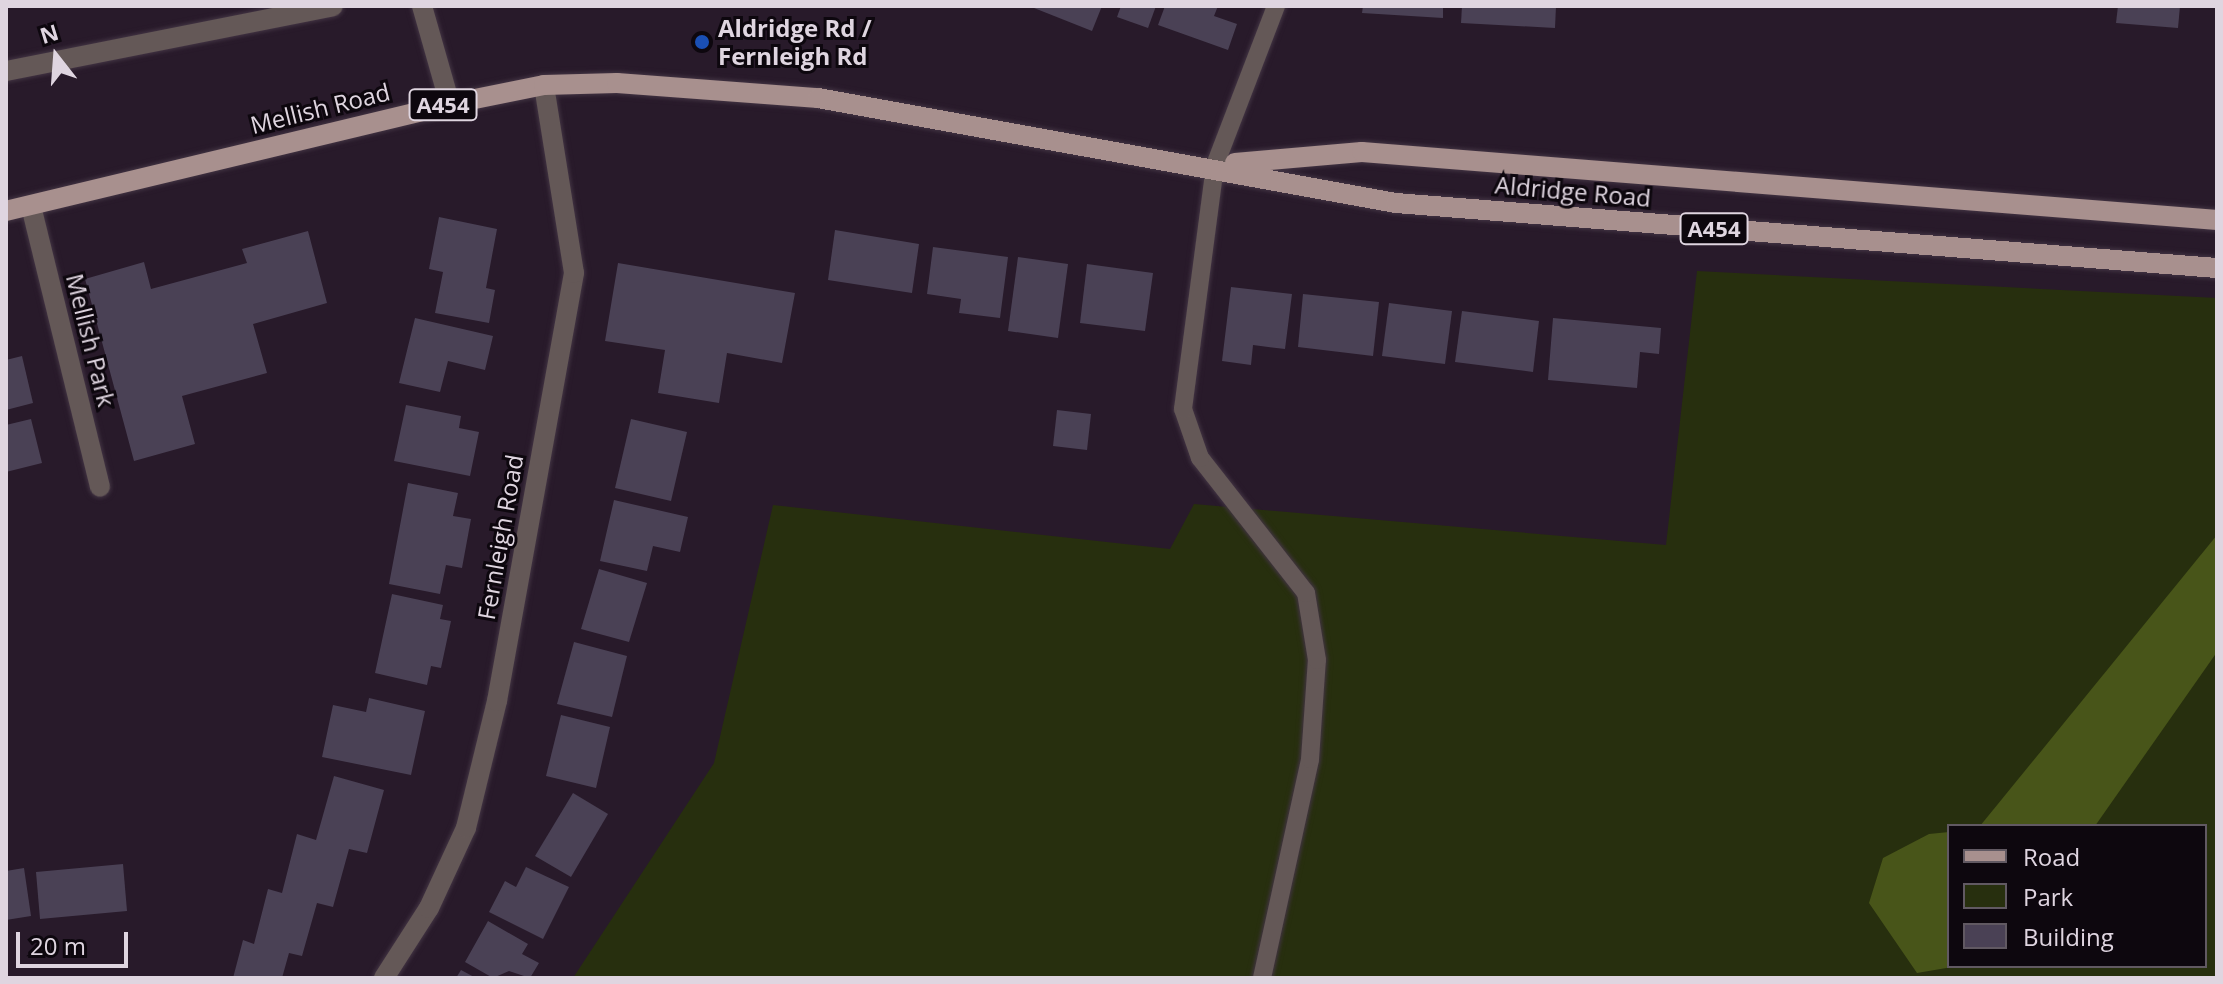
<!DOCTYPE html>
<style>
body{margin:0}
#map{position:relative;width:2223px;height:984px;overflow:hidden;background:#281a2a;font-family:"Open Sans",sans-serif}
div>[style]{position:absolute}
.green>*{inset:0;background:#272f0e}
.forest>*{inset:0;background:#485519}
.building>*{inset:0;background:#4a4155}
.roads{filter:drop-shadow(0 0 2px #423443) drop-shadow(0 0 2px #423443)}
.lane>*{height:18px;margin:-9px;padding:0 9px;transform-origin:9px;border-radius:9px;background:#645857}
.street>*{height:20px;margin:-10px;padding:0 10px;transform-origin:10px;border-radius:10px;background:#645857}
.primary>*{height:20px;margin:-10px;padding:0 10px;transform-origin:10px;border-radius:10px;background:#a8908e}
.dots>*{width:22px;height:22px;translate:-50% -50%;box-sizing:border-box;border:4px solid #0d070e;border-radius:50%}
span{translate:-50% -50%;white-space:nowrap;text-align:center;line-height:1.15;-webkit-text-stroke:6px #0d070e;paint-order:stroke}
.shield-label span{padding:2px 6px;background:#0d070e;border:2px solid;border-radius:6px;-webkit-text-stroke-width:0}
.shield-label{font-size:22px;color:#dfd5e0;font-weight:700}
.poi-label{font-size:24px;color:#dfd5e0;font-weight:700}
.left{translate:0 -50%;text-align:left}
.street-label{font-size:24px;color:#dfd5e0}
.frame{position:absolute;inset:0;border:8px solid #dfd5e0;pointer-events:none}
.legend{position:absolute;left:1947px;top:824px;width:260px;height:144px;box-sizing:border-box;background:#0d070e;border:2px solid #615962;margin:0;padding:10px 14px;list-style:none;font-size:24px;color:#dfd5e0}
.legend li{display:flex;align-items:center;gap:16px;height:40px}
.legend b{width:40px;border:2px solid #615962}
.north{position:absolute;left:16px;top:16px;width:80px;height:80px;-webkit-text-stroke:6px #0d070e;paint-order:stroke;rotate:343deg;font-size:22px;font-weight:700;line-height:32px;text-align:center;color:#dfd5e0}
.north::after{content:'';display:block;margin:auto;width:28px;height:36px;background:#dfd5e0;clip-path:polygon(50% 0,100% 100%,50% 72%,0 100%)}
.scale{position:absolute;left:16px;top:932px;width:112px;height:36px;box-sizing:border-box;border:4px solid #dfd5e0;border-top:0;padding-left:10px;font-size:24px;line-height:28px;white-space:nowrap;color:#dfd5e0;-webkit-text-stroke:6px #0d070e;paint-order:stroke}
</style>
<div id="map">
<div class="green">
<i style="clip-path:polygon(evenodd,1697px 271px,2217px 298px,2217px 978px,573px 978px,714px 763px,773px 505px,1170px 549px,1194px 504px,1666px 545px,1697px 271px,1949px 826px,2205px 826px,2205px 966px,1949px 966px,1949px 826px)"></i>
</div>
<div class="forest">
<i style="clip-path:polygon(2217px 535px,2217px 652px,2095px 826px,1980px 826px)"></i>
<i style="clip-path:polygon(1949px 832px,1949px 966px,1958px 966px,1917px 973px,1869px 903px,1883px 858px,1929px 834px)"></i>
</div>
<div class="building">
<i style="clip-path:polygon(1029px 6px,1102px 6px,1092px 31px)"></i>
<i style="clip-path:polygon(1121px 6px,1156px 6px,1148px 28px,1117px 17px)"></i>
<i style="clip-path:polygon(1165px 6px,1218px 6px,1214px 16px,1237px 24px,1228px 50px,1158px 25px)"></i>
<i style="clip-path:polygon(1363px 6px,1443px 6px,1443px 18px,1362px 13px)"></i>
<i style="clip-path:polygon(1462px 6px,1556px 6px,1555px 28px,1461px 23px)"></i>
<i style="clip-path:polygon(2118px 6px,2180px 6px,2178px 28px,2116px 23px)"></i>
<i style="clip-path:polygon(439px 217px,497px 229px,486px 288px,495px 290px,489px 323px,435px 313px,443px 272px,429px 269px)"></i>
<i style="clip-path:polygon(835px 230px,919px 244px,912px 293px,828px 280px)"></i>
<i style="clip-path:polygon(308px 231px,327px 303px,253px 324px,267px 373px,182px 396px,195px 444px,134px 461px,85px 279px,144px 262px,151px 289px,247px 263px,242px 249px)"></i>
<i style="clip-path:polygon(933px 247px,1008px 257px,1000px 318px,959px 313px,961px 299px,927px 294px)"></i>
<i style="clip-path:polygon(1018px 257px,1068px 264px,1058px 338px,1008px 331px)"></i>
<i style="clip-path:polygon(618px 263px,795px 293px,782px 363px,727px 353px,719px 403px,658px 393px,665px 350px,605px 341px)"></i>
<i style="clip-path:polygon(1087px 264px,1153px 273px,1145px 331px,1080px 323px)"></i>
<i style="clip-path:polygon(1231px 287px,1292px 294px,1285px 349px,1253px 345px,1251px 365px,1222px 361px)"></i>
<i style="clip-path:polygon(1303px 294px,1379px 302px,1373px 356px,1298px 347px)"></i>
<i style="clip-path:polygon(1389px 303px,1452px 311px,1445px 364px,1382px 356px)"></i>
<i style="clip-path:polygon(1462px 311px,1539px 321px,1533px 372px,1455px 362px)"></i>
<i style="clip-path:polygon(415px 318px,493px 336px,485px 370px,448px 361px,440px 392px,399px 383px)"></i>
<i style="clip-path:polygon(1553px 318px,1661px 328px,1659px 354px,1640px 352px,1637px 388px,1548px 380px)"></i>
<i style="clip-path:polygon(22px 356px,33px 403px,6px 410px,6px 360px)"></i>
<i style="clip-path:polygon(406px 405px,461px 416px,459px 428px,479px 432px,470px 476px,394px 461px)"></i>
<i style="clip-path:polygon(1057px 410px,1091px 414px,1087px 450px,1053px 446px)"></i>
<i style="clip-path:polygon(31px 419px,42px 463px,6px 472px,6px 425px)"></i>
<i style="clip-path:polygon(631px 419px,687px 432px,671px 501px,615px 488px)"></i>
<i style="clip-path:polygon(408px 483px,458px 493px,453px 516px,471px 519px,462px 568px,446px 565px,440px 594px,389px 584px)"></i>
<i style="clip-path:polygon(614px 500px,688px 517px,680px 552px,653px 546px,647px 571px,600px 561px)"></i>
<i style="clip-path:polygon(599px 569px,647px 583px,629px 642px,581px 629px)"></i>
<i style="clip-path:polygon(392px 594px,443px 605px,440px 619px,451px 621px,441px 668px,431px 666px,427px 685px,375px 673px)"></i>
<i style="clip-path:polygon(574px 642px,627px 656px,612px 717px,557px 704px)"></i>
<i style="clip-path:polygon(369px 698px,425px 711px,411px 775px,322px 757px,333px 705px,366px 712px)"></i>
<i style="clip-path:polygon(561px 715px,610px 727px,596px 788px,546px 776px)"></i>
<i style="clip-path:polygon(334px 776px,384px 790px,367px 853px,349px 849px,333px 907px,317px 903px,302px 956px,289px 953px,282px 978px,233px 978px,243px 940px,254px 944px,268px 889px,282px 893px,297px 834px,316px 840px)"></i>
<i style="clip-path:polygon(573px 793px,608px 814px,571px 877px,535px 856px)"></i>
<i style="clip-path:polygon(123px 864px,127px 911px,40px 919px,36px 872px)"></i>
<i style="clip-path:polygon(526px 867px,569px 887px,543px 939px,489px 912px,505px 881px,516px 887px)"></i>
<i style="clip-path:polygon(24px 868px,31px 916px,6px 920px,6px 871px)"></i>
<i style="clip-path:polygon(488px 921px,528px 944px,522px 954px,539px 963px,530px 978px,509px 971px,493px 978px,465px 962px)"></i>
<i style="clip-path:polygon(461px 970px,476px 978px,456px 978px)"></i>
</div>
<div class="roads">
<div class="lane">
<i style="left:1262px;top:978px;width:224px;rotate:-77.6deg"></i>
<i style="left:1310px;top:759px;width:99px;rotate:-86deg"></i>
<i style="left:1317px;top:660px;width:68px;rotate:-99.3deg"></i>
<i style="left:1306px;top:593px;width:172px;rotate:-128.1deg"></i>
<i style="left:1200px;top:458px;width:52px;rotate:-109.1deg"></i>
<i style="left:1183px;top:409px;width:246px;rotate:-82.5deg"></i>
<i style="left:1215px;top:165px;width:170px;rotate:-69deg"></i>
</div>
<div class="street">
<i style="left:422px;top:6px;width:102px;rotate:74.1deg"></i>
<i style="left:6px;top:71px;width:333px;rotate:-11.2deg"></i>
<i style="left:31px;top:206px;width:289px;rotate:76.2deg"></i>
<i style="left:384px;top:978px;width:83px;rotate:-57.3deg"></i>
<i style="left:429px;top:908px;width:88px;rotate:-65.2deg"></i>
<i style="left:466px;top:828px;width:131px;rotate:-76.3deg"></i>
<i style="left:497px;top:701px;width:435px;rotate:-79.8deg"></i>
<i style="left:574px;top:273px;width:190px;rotate:-99.1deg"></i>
</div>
<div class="primary">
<i style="left:1235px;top:163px;width:127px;rotate:-5deg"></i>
<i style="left:1362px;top:152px;width:858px;rotate:4.55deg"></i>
<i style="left:6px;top:211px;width:457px;rotate:-13.5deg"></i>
<i style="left:450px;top:104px;width:96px;rotate:-11.4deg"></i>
<i style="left:544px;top:85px;width:73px;rotate:-1.6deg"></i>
<i style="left:617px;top:83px;width:202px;rotate:4.3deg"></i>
<i style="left:818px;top:98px;width:587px;rotate:10.3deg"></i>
<i style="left:1396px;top:203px;width:824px;rotate:4.53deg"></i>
</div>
</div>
<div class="dots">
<i style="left:702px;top:42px;background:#1a4fb4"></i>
</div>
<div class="shield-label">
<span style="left:443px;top:105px">A454</span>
<span style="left:1714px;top:229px">A454</span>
</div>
<div class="poi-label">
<span class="left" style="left:718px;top:42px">Aldridge Rd /<br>Fernleigh Rd</span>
</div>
<div class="street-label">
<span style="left:320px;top:108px;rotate:-14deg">Mellish Road</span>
<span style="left:1573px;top:191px;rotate:5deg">Aldridge Road</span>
<span style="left:91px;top:340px;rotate:76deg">Mellish Park</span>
<span style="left:500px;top:537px;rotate:-80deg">Fernleigh Road</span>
</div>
<div class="frame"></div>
<ul class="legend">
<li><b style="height:10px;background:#a8908e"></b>Road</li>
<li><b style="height:22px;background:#272f0e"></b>Park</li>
<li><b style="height:22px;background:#4a4155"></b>Building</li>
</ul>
<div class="north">N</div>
<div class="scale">20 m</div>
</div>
